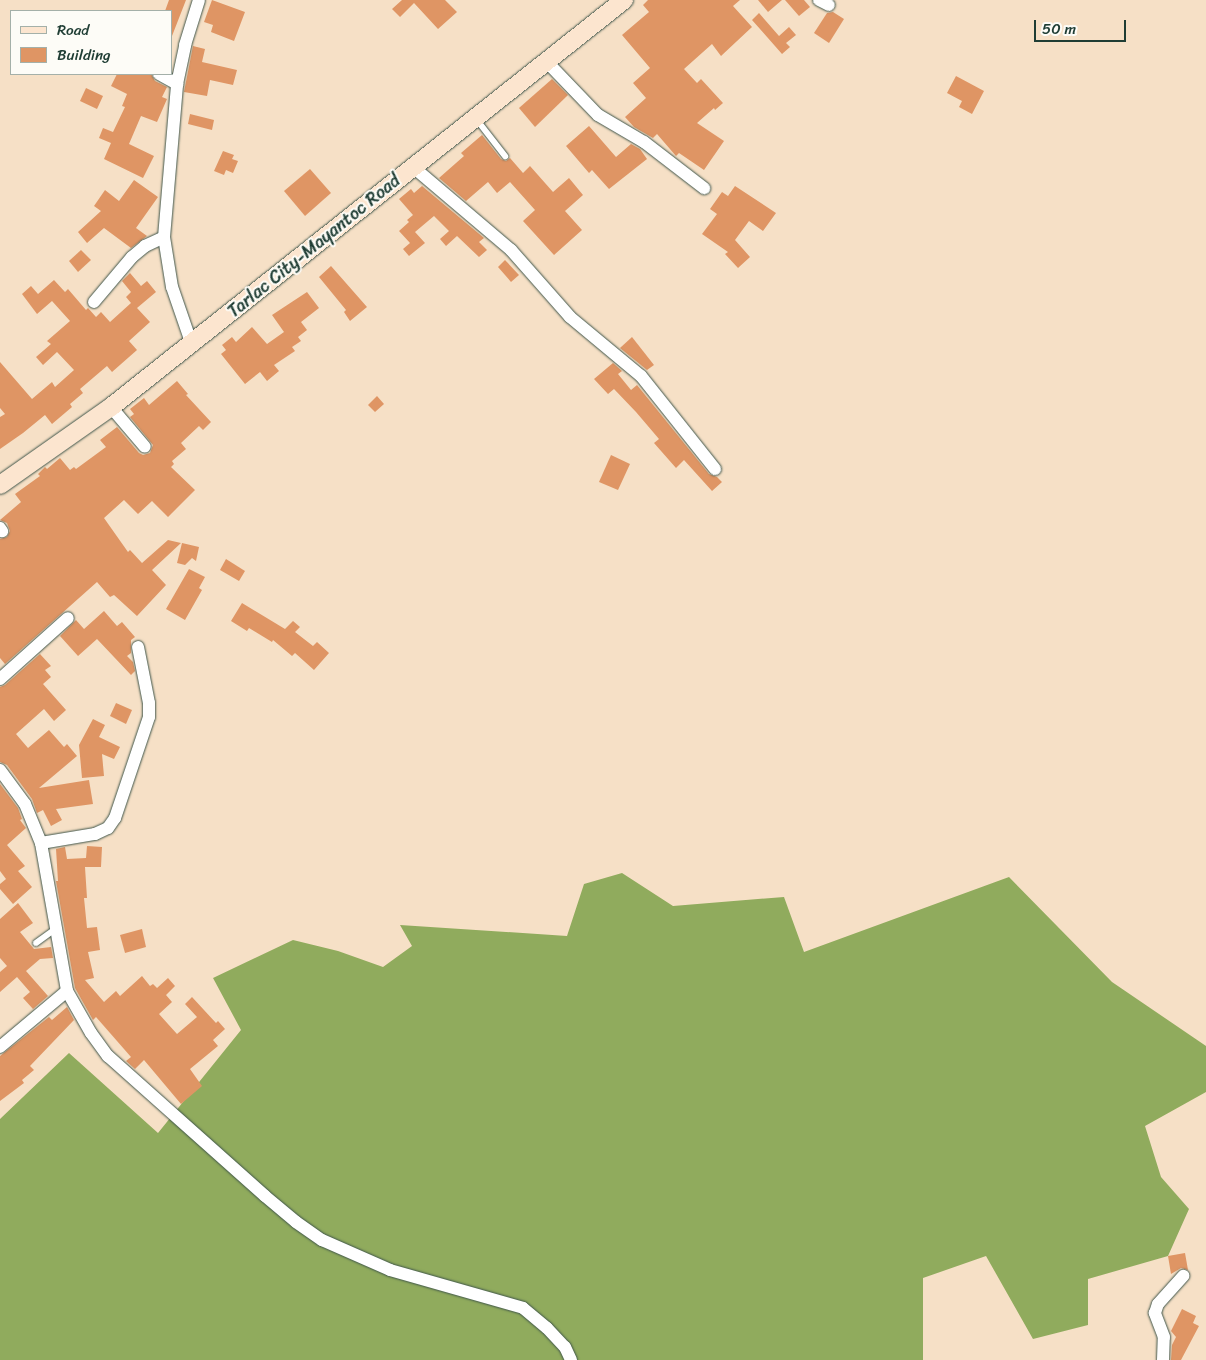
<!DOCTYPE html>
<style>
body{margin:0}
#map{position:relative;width:1206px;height:1360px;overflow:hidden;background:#f6e0c6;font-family:Sriracha,sans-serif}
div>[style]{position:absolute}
.forest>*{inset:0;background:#90ab5d}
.building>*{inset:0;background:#df9564}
.roads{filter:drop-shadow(0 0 1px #3f554a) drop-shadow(0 0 1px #3f554a)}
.lane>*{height:6px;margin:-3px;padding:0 3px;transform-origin:3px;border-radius:3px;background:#fff}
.street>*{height:12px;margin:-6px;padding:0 6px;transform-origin:6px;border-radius:6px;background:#fff}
.secondary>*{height:18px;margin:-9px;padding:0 9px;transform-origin:9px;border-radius:9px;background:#fce5cf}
span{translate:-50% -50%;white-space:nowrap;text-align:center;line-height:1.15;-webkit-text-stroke:4px #fdfcf7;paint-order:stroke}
.street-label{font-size:18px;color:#1f3d34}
.legend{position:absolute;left:10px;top:10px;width:162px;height:65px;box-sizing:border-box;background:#fdfcf7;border:1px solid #a4b0a9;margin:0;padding:6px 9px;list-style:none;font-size:15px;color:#1f3d34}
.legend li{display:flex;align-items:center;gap:10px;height:25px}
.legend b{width:25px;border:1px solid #a4b0a9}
.scale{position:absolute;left:1034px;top:20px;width:92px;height:22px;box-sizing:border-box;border:2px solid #1f3d34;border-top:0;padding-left:6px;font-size:15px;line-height:18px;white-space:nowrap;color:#1f3d34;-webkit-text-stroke:4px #fdfcf7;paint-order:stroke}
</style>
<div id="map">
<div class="forest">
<i style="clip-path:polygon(622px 873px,673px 906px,784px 897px,804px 952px,1009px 877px,1112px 982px,1206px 1046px,1206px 1092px,1145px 1126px,1161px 1177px,1189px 1209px,1168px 1256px,1088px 1279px,1088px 1325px,1033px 1339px,986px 1256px,923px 1278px,923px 1360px,0 1360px,0 1119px,69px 1053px,158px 1133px,241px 1030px,213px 978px,293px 940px,338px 951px,383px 967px,412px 946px,400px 925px,567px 936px,584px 884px)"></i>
</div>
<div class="building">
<i style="clip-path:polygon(169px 0,186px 0,172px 36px,171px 11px,165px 11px)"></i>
<i style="clip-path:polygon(212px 0,245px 12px,234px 41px,211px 32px,213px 25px,204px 22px)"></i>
<i style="clip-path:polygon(402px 0,445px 0,457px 12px,438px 29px,414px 3px,400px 17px,392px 9px)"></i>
<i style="clip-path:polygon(648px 0,740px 0,733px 6px,752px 27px,721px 56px,712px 44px,684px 69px,697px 83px,701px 79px,723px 103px,715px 110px,714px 108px,697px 123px,724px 141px,704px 170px,679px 153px,676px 156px,657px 134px,653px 138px,634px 127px,625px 117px,646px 98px,633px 83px,650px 68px,622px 35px,649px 12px,643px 5px)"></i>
<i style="clip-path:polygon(758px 0,782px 0,768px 12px)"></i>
<i style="clip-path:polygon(785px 0,804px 0,810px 7px,799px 16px)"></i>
<i style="clip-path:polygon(833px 12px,844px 19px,829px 43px,814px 33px,827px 13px)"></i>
<i style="clip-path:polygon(759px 13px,779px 36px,789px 27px,796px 35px,786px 43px,790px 47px,782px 54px,752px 20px)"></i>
<i style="clip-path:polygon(193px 46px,205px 49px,202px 62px,237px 70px,233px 85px,210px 80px,207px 96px,184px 92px)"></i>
<i style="clip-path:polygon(117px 74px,151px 74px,155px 81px,167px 87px,162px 97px,167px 99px,157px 122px,141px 116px,129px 144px,154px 156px,143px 178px,104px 159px,111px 143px,99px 138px,103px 128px,113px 132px,125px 107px,122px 106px,127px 94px,111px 86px)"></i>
<i style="clip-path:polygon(956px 76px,984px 91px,972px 114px,959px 107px,962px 101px,947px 93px)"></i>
<i style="clip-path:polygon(552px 79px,568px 95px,535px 127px,519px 108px)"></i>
<i style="clip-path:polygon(86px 88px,103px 96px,97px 109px,80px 101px)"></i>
<i style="clip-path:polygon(190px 114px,214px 120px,212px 130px,188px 124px)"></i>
<i style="clip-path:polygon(589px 126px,616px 157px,631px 144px,640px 149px,647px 159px,609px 189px,592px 170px,589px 173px,566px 146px)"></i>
<i style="clip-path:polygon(482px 135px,501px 159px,506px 161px,510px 158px,523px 173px,530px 166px,553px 192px,569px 178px,583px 195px,565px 211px,582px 230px,554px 255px,523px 221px,535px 210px,510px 182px,497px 193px,488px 182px,466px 201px,439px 178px,464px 156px,461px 153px)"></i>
<i style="clip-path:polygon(223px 151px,234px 155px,232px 159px,238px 161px,233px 173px,226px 170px,224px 175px,214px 171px)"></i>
<i style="clip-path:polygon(310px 169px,331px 193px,305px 216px,284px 191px)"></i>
<i style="clip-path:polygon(134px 180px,158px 197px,136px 228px,147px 236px,131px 248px,104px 228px,87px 243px,78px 232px,101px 211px,94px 206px,105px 190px,119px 201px)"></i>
<i style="clip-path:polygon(422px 186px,484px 238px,479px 242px,487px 250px,479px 257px,457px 236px,446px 246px,440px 239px,449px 231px,434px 216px,415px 232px,425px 243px,409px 256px,403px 249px,410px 243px,399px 231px,409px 222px,407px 220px,413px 215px,399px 199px,411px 189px,414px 193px)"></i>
<i style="clip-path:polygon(735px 186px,776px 213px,763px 231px,749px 221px,735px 240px,750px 257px,738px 268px,725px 254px,728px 252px,702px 234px,717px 214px,710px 209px,722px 192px,728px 196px)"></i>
<i style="clip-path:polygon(81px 250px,91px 260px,78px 272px,69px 261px)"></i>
<i style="clip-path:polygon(505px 260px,519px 275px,511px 282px,498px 267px)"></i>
<i style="clip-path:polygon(331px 266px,367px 307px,350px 321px,344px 312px,346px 310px,319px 277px)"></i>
<i style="clip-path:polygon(130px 273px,141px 286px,147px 281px,156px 292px,137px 308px,150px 322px,129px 341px,137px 350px,112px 372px,107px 366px,80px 389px,83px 393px,70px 404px,72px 407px,52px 424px,45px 415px,23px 433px,0 449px,0 417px,5px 414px,0 408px,0 362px,32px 399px,52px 382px,55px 387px,74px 370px,57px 352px,43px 365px,36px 357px,51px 344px,47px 341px,70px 321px,52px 301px,37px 314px,22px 294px,31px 286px,38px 294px,54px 280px,65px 292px,68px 289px,86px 310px,88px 308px,96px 317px,101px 312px,110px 322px,131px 303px,126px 297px,131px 292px,122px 281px)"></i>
<i style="clip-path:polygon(307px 292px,319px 308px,301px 322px,307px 330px,298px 337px,301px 341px,292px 347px,295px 351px,274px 365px,279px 371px,267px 381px,260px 372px,245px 384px,221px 354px,226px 350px,222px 345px,232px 337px,236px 342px,252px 327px,267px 344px,284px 332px,272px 315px)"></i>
<i style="clip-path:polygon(632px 337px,654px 365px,647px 370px,620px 348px)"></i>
<i style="clip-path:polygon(613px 363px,622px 371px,618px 374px,631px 390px,637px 385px,709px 474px,717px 477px,722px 482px,712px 491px,684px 460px,676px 468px,654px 443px,659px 439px,636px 412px,614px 389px,608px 394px,594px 379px)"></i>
<i style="clip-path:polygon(177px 381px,188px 394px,186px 395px,211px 422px,203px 430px,199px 426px,181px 443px,186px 449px,172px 461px,174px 464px,171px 467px,195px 490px,168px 517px,152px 501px,138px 514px,124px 500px,104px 518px,128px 552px,130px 550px,142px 563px,168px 540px,181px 543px,152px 570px,166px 585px,137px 616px,114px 595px,110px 597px,97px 582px,5px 664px,0 658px,0 539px,7px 537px,10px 531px,7px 523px,0 520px,21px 502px,15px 494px,40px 476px,38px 474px,45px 467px,47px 469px,60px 458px,70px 470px,74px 467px,76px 469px,106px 447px,100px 440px,117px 427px,139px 453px,143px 455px,150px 453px,153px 445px,130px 417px,134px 414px,130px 409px,144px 398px,149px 405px)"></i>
<i style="clip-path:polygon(377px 396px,384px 404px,375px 412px,368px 405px)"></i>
<i style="clip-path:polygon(611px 455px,630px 464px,618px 490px,599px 482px)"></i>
<i style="clip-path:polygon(182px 543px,199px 547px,196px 561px,192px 558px,185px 565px,177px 563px)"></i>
<i style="clip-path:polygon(226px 559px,245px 571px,239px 581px,220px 570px)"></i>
<i style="clip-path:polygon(189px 569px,205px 577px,199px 588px,202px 590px,185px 620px,166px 609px)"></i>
<i style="clip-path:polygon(242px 603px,285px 629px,293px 621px,300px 627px,295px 632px,313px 646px,317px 642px,329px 653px,314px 670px,295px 653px,292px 656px,273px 640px,272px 642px,249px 628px,247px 631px,231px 621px)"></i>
<i style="clip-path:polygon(104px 611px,117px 626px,122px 622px,135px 637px,131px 640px,131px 653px,127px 656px,133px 662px,135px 671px,131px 675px,97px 639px,78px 656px,60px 636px,76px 620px,84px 629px)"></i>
<i style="clip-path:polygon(40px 654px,51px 666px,45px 670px,51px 677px,43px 684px,66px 710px,54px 721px,44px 709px,16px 734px,28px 748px,49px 730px,64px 747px,67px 744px,77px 756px,39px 788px,89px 780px,93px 804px,56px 809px,62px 820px,51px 826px,43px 810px,37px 813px,32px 799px,7px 765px,0 762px,0 687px,5px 685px)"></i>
<i style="clip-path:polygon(116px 703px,132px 710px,126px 724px,110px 716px)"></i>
<i style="clip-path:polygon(93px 719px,105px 725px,99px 737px,120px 747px,114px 759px,102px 754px,104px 776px,82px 778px,79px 745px)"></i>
<i style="clip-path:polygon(0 784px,18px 808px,22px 819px,20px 820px,26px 828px,7px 845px,25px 866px,18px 871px,32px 887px,13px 904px,0 889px,0 884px,6px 879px,0 871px)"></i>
<i style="clip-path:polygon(87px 846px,102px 847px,101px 867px,85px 867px,87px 898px,84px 898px,87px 928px,97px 927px,100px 950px,88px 952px,94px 978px,85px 980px,104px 1002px,116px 991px,120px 996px,142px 976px,150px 986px,153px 984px,157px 988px,168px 978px,175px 986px,166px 995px,172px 1002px,159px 1014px,177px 1034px,197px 1017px,185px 1004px,192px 997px,216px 1023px,218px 1021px,225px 1029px,213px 1040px,218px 1046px,190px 1069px,202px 1086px,181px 1104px,144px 1060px,135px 1069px,126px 1061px,131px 1057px,96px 1017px,93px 1020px,75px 988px,56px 881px,58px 881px,56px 849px,65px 847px,67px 859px,86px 858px)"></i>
<i style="clip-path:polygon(18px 903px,33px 923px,20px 932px,34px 949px,51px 947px,53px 958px,40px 959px,26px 971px,48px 996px,33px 1009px,23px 998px,30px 992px,17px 977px,0 992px,0 972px,7px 966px,0 958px,0 919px)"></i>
<i style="clip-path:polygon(142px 929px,146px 947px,125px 953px,120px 935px)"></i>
<i style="clip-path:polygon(67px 1007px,74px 1020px,30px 1066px,34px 1070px,22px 1080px,24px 1083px,0 1101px,0 1056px,49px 1017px,52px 1020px)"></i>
<i style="clip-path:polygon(1185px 1253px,1188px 1270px,1181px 1268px,1171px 1274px,1168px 1256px)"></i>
<i style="clip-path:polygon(1182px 1309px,1196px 1316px,1193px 1323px,1199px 1326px,1181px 1360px,1171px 1360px,1172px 1345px,1176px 1337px,1171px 1331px)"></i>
</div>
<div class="roads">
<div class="lane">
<i style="left:477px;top:120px;width:46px;rotate:52.1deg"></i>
<i style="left:36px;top:943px;width:24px;rotate:-36deg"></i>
</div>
<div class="street">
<i style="left:819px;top:0;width:11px;rotate:27deg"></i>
<i style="left:546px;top:61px;width:75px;rotate:46.1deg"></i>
<i style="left:598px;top:115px;width:53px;rotate:30.4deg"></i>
<i style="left:644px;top:142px;width:76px;rotate:37.5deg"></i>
<i style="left:159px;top:74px;width:21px;rotate:29deg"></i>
<i style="left:412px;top:166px;width:130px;rotate:40.3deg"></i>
<i style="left:511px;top:250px;width:89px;rotate:48.6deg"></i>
<i style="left:570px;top:317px;width:92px;rotate:39.7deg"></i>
<i style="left:641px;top:376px;width:119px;rotate:51.5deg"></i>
<i style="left:94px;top:302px;width:59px;rotate:-49.8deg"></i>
<i style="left:132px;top:257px;width:17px;rotate:-40deg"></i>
<i style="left:145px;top:246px;width:21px;rotate:-25deg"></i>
<i style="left:192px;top:345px;width:61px;rotate:-109deg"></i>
<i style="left:172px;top:287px;width:51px;rotate:-99.1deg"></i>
<i style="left:164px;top:237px;width:154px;rotate:-85.1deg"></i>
<i style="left:177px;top:84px;width:40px;rotate:-78deg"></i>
<i style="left:185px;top:45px;width:47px;rotate:-72.7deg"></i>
<i style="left:111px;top:407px;width:52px;rotate:49.6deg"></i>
<i style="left:0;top:528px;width:4px;rotate:56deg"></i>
<i style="left:0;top:679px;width:91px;rotate:-41.9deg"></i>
<i style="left:0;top:770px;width:42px;rotate:53.7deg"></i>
<i style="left:25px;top:804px;width:42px;rotate:67.7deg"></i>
<i style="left:41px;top:843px;width:150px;rotate:80deg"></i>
<i style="left:67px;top:991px;width:48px;rotate:60.3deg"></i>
<i style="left:91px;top:1033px;width:29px;rotate:54deg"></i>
<i style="left:108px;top:1056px;width:210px;rotate:41.7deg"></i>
<i style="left:265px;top:1196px;width:40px;rotate:40deg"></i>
<i style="left:296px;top:1222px;width:32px;rotate:35deg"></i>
<i style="left:322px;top:1240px;width:74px;rotate:23.8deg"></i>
<i style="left:390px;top:1270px;width:138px;rotate:15.9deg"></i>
<i style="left:523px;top:1308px;width:31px;rotate:40deg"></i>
<i style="left:547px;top:1328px;width:26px;rotate:47deg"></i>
<i style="left:565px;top:1347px;width:14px;rotate:65deg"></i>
<i style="left:41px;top:843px;width:55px;rotate:-9.5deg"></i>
<i style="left:95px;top:834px;width:14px;rotate:-25deg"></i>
<i style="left:108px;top:828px;width:12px;rotate:-55deg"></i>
<i style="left:115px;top:818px;width:107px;rotate:-71.4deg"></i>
<i style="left:149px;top:717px;width:14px;rotate:-90deg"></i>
<i style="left:149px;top:703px;width:57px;rotate:-101.1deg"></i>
<i style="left:0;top:1047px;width:87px;rotate:-39.9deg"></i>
<i style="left:1163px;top:1360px;width:23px;rotate:-88deg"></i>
<i style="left:1164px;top:1337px;width:26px;rotate:-111deg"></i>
<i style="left:1155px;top:1313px;width:9px;rotate:-72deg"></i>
<i style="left:1158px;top:1304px;width:38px;rotate:-48deg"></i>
</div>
<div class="secondary">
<i style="left:0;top:485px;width:136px;rotate:-35.1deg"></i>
<i style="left:111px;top:407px;width:655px;rotate:-38.43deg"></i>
</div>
</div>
<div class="street-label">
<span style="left:314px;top:246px;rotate:-39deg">Tarlac City-Mayantoc Road</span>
</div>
<ul class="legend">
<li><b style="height:6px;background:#fce5cf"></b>Road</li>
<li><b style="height:14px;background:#df9564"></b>Building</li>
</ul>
<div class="scale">50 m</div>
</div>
